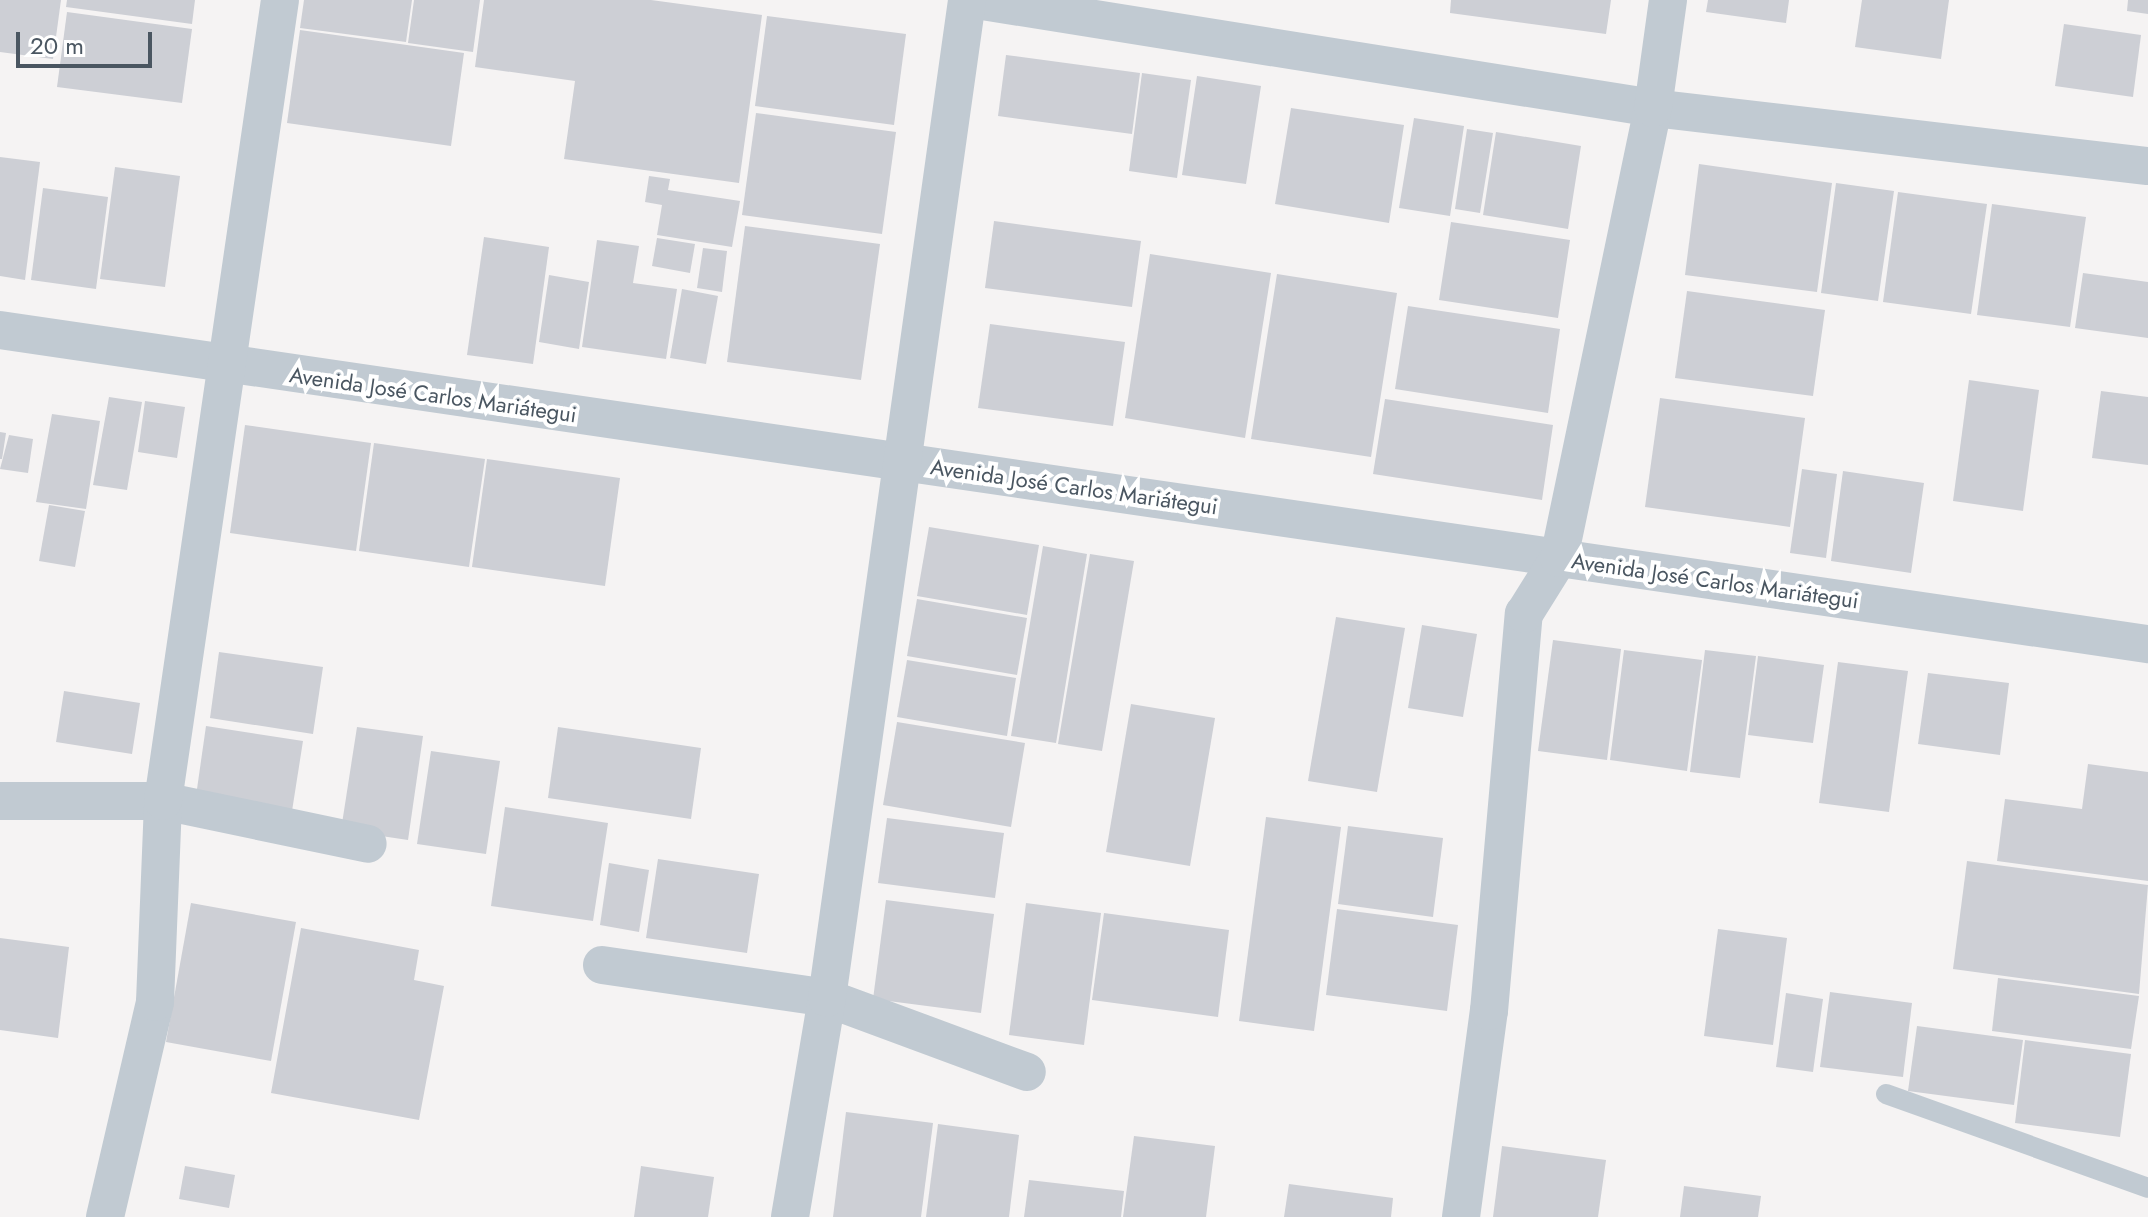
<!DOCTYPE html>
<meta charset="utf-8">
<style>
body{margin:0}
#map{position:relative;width:2148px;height:1217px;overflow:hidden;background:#f5f3f3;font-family:Jost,sans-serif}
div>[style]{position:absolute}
.building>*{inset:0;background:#cdcfd5}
.service>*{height:20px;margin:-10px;padding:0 10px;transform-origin:10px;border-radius:10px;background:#c1cad2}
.minor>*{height:38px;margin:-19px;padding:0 19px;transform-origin:19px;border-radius:19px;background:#c1cad2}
span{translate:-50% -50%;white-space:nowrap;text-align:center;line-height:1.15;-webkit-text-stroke:8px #fff;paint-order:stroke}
.street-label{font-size:22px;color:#4a5661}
.scale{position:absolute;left:16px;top:32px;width:136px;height:36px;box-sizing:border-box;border:4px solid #4a5661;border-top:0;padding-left:10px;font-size:24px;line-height:28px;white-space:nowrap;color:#4a5661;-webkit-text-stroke:6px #fff;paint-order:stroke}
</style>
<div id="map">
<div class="building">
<i style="clip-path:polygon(0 0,61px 0,53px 59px,0 52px)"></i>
<i style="clip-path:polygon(67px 0,195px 0,192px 24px,66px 7px)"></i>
<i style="clip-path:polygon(304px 0,412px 0,406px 42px,300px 28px)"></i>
<i style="clip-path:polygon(414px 0,480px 0,473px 52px,408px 43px)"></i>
<i style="clip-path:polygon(484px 0,651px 0,762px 15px,739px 183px,564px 159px,575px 81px,475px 67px)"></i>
<i style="clip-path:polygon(1451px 0,1611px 0,1606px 34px,1450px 13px)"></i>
<i style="clip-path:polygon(1708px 0,1789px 0,1786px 23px,1706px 12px)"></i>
<i style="clip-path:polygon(1862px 0,1949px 0,1941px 59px,1855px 47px)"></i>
<i style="clip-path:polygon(2128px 0,2148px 0,2148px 14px,2127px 11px)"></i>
<i style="clip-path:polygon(67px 12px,192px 29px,182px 103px,57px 87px)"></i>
<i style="clip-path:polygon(767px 16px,906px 34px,894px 125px,755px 106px)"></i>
<i style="clip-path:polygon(2064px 24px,2141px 35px,2133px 97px,2055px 86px)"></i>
<i style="clip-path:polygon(300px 30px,464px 53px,451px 146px,287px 123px)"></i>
<i style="clip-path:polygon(1006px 55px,1140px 73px,1132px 134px,998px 116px)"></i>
<i style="clip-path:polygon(1142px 73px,1191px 80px,1177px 178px,1129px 171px)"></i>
<i style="clip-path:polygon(1197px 76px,1261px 86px,1246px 184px,1182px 175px)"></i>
<i style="clip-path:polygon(1291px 108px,1404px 125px,1389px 223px,1275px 204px)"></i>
<i style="clip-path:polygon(756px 113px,896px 132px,882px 234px,742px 215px)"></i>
<i style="clip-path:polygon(1414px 118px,1464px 126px,1450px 216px,1399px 208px)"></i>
<i style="clip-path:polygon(1467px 129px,1493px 133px,1480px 213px,1455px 209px)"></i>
<i style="clip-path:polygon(1496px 132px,1581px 146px,1568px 229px,1483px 215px)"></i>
<i style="clip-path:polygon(0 157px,40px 162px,25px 280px,0 276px)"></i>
<i style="clip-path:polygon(1699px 164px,1832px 183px,1817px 292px,1685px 275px)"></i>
<i style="clip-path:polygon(115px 167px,180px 176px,165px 287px,100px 279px)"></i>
<i style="clip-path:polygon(649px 176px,670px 179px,668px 190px,740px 201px,732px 247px,657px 235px,662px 205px,645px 202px)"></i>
<i style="clip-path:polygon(1836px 183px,1894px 191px,1878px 301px,1821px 293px)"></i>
<i style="clip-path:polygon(43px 188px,108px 197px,96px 289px,31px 280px)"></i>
<i style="clip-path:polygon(1898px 192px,1987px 204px,1971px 314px,1883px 302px)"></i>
<i style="clip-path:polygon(1992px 204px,2086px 217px,2070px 327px,1977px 315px)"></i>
<i style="clip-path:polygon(994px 221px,1141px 241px,1132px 307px,985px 288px)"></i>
<i style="clip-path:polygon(1451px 222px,1570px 240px,1558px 318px,1439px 300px)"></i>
<i style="clip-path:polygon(745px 226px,880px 244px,861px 380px,727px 362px)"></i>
<i style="clip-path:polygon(484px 237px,549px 247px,533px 364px,467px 355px)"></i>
<i style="clip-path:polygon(657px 238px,695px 244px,690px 273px,652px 266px)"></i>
<i style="clip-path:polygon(597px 240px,639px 246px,633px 283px,677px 289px,666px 359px,582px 347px)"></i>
<i style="clip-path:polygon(703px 248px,727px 251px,722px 292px,697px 288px)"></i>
<i style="clip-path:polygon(1150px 254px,1271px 273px,1245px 438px,1125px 418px)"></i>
<i style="clip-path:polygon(2083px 273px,2148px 282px,2148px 338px,2075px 328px)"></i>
<i style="clip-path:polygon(1277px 274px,1397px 293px,1371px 457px,1251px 439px)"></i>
<i style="clip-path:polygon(549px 275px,589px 282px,579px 349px,539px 342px)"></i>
<i style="clip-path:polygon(682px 289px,718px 296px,706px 364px,670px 358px)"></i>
<i style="clip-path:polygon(1687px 291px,1825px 310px,1813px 396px,1675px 378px)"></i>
<i style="clip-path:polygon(1408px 306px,1560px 329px,1548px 413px,1395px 389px)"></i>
<i style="clip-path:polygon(990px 324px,1125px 342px,1113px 426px,978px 408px)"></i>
<i style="clip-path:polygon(1969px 380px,2039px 390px,2023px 511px,1953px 501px)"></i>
<i style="clip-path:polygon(2101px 391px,2148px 397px,2148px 465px,2092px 458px)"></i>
<i style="clip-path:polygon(109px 397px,142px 402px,127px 490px,93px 485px)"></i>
<i style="clip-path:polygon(1660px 398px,1805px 418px,1790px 527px,1645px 507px)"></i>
<i style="clip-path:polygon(1385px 399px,1553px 425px,1542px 500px,1373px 474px)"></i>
<i style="clip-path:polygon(145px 401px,185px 407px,177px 458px,138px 452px)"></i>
<i style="clip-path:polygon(52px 414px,100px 421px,86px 509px,36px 502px)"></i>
<i style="clip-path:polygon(245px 425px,371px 443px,356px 551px,230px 533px)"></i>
<i style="clip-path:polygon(0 432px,6px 433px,2px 459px,0 459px)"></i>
<i style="clip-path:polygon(9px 435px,33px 439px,28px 473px,0 469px)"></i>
<i style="clip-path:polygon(374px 443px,485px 459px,469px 567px,359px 551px)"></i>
<i style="clip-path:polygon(487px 459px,620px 478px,605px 586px,472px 567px)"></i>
<i style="clip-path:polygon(1802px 469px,1837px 474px,1826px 558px,1790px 553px)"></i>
<i style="clip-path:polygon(1843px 471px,1924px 483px,1911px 573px,1831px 561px)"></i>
<i style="clip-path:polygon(49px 505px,85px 511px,75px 567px,39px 561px)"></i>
<i style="clip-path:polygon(929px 527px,1039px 545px,1027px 615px,917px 596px)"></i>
<i style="clip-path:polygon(1043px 546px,1087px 554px,1056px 743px,1011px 736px)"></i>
<i style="clip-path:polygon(1090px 554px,1134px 561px,1102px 751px,1058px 744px)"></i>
<i style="clip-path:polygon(917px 599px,1027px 618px,1017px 675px,907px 656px)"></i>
<i style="clip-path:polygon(1336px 617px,1405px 628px,1377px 792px,1308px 781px)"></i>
<i style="clip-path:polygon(1422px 625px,1477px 634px,1463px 717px,1408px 708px)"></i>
<i style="clip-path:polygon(1553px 640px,1621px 649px,1607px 760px,1538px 751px)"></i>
<i style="clip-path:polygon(1624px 650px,1702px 660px,1687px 771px,1610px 760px)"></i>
<i style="clip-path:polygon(1705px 650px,1756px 656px,1740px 778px,1690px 772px)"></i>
<i style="clip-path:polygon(219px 652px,323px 667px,313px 734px,210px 718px)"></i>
<i style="clip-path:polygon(1758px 656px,1824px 665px,1813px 743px,1748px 735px)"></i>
<i style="clip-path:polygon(907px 660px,1016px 678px,1007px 736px,897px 717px)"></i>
<i style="clip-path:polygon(1838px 662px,1908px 671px,1889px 812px,1819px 803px)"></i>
<i style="clip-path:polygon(1928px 673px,2009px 683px,2000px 755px,1918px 744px)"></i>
<i style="clip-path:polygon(64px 691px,140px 703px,132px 754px,56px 742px)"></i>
<i style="clip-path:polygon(1131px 704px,1215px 718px,1190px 866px,1106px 852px)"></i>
<i style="clip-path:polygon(897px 722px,1025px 743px,1011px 827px,883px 805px)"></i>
<i style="clip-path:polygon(206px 726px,303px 741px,292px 811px,196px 796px)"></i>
<i style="clip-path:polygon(357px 727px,423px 736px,408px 840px,341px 830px)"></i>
<i style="clip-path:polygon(558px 727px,701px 748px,691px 819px,548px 798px)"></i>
<i style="clip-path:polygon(431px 751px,500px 761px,486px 854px,417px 844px)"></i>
<i style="clip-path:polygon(2088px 764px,2148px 772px,2148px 881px,1997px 861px,2005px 799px,2082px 809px)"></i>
<i style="clip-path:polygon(505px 807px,608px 823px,593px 921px,491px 906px)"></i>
<i style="clip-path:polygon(1266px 817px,1341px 827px,1314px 1031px,1239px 1021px)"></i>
<i style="clip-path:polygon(887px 818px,1004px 833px,995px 898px,878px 883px)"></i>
<i style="clip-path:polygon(1348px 826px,1443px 838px,1433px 917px,1338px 904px)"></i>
<i style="clip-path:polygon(658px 859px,759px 874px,747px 953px,646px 938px)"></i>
<i style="clip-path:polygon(1967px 861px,2148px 885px,2139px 994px,1953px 969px)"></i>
<i style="clip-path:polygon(609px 863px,649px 870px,639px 932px,600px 925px)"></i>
<i style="clip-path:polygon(886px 900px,994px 914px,981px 1013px,873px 999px)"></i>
<i style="clip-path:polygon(191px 903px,296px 922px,271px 1061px,166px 1042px)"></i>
<i style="clip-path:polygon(1026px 903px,1101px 913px,1084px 1045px,1009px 1035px)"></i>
<i style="clip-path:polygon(1337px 909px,1458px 925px,1447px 1011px,1326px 995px)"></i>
<i style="clip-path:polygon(1104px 913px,1229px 930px,1218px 1017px,1092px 1000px)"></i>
<i style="clip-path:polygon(301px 928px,419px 950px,414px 980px,444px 986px,419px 1120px,271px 1093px)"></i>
<i style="clip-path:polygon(1718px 929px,1787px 938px,1773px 1045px,1704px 1036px)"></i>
<i style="clip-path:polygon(0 938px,69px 947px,58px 1038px,0 1030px)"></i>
<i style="clip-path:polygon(1998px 978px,2139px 996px,2131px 1049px,1992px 1031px)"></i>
<i style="clip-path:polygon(1830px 992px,1912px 1003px,1903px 1077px,1820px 1067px)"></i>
<i style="clip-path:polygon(1786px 993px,1823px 999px,1813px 1072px,1776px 1067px)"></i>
<i style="clip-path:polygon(1917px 1026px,2023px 1040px,2014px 1105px,1908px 1091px)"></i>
<i style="clip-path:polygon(2025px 1040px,2131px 1054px,2120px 1137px,2015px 1123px)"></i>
<i style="clip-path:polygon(846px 1112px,933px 1123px,921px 1217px,833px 1217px)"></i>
<i style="clip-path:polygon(938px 1124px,1019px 1135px,1009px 1217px,926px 1217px)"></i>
<i style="clip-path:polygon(1134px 1136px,1215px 1146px,1206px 1217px,1123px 1217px)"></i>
<i style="clip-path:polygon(1502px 1146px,1606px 1160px,1598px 1217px,1493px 1217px)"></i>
<i style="clip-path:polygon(185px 1166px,235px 1175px,229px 1208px,179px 1199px)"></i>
<i style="clip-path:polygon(641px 1166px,714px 1177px,708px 1217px,634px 1217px)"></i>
<i style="clip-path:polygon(1029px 1180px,1124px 1191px,1121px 1217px,1024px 1217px)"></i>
<i style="clip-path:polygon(1289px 1184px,1393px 1198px,1391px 1217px,1284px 1217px)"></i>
<i style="clip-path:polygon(1684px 1186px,1761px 1196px,1758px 1217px,1680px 1217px)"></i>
</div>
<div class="service">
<i style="left:1886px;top:1094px;width:278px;rotate:19.7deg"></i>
</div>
<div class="minor">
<i style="left:976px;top:0;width:686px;rotate:9.06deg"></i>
<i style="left:1653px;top:108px;width:498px;rotate:6.7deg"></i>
<i style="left:0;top:330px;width:2171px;rotate:8.32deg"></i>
<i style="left:0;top:801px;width:163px"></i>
<i style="left:163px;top:801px;width:209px;rotate:11.8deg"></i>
<i style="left:602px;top:965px;width:227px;rotate:8.3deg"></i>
<i style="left:827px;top:998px;width:213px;rotate:20.3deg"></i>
<i style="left:105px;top:1217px;width:221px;rotate:-76.9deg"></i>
<i style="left:155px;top:1002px;width:201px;rotate:-87.7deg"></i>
<i style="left:163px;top:801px;width:809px;rotate:-81.69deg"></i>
<i style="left:790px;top:1217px;width:222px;rotate:-80.4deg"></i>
<i style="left:827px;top:998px;width:1008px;rotate:-82.01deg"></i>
<i style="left:1461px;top:1217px;width:208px;rotate:-82.3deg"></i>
<i style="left:1489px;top:1011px;width:399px;rotate:-85deg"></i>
<i style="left:1524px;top:614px;width:66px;rotate:-58deg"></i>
<i style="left:1559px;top:558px;width:460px;rotate:-78.2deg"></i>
<i style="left:1653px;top:108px;width:109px;rotate:-82.1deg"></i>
</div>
<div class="street-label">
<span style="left:433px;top:395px;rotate:8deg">Avenida José Carlos Mariátegui</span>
<span style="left:1074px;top:487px;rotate:8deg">Avenida José Carlos Mariátegui</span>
<span style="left:1715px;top:581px;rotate:8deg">Avenida José Carlos Mariátegui</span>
</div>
<div class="scale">20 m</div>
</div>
